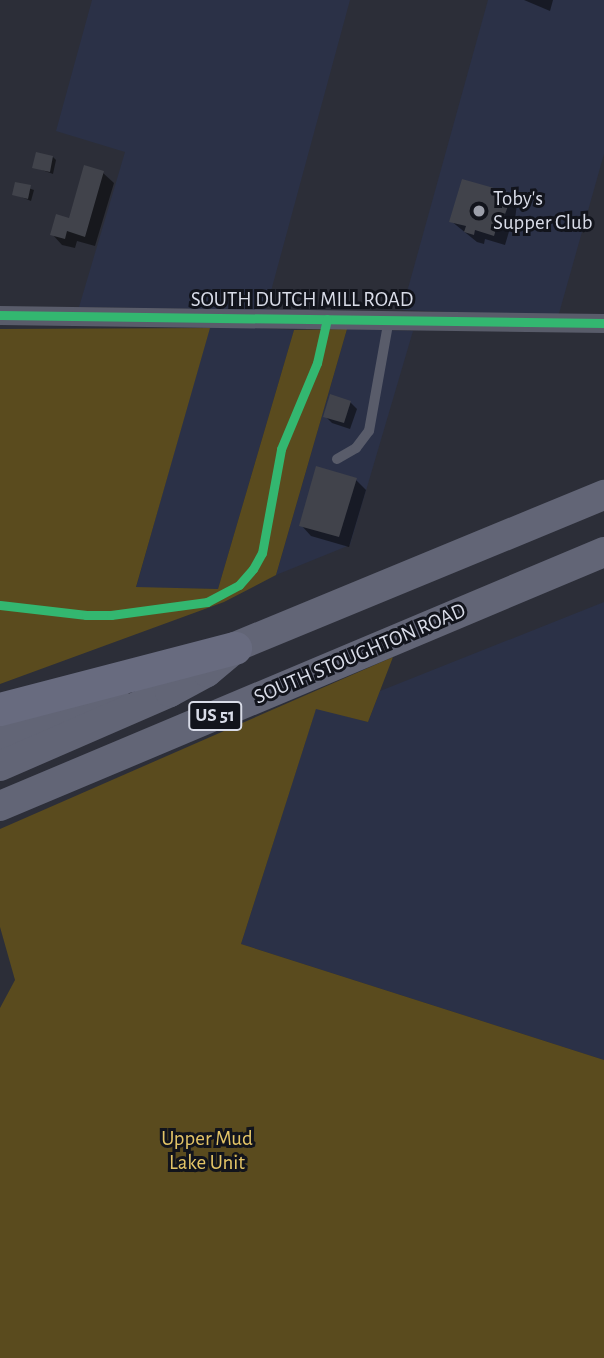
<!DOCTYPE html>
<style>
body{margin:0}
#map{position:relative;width:604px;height:1358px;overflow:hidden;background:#2c2e38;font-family:"Alegreya Sans",sans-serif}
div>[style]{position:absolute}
.built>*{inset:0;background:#2b3147}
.green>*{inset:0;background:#5a4b1e}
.shadow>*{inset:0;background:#0007}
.building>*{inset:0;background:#41434b}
.service>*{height:10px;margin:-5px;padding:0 5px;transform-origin:5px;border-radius:5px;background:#595c6a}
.minor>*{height:19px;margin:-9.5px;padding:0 9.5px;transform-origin:9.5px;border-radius:9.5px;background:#595c6a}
.primary>*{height:30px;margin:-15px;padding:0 15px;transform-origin:15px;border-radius:15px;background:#626576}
.motorway>*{height:33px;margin:-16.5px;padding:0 16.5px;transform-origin:16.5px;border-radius:16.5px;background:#686b7f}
.cycleway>*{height:9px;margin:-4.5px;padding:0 4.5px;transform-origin:4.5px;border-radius:4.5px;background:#33b770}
.dots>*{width:19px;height:19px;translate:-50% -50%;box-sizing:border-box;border:4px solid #12141c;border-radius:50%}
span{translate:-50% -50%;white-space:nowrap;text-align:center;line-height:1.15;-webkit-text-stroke:6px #12141c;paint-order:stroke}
.shield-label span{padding:2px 5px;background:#12141c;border:2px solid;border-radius:5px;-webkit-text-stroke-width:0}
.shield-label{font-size:19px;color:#d9dce8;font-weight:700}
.poi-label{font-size:21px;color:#d9dce8}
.left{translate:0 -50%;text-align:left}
.street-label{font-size:21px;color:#d9dce8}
.park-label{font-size:21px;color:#e4c567}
</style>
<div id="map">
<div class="built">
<i style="clip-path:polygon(92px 0,350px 0,261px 328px,294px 330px,218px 589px,136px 588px,214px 309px,79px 307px,125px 152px,56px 131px)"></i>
<i style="clip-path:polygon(488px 0,604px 0,604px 154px,558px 317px,402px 310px)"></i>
<i style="clip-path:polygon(347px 329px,413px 331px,350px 545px,276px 575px)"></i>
<i style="clip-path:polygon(604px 602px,604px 1060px,241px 944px,316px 708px,368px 722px,380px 691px)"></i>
</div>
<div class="green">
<i style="clip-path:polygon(210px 328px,136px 587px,218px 589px,294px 330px,347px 329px,276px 575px,224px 602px,0 684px,0 329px)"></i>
<i style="clip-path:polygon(393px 657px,368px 722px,316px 709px,241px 944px,604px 1060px,604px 1358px,0 1358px,0 1008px,15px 980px,0 927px,0 829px)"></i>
</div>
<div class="shadow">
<i style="clip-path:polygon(524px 0,553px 0,550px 11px)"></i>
<i style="clip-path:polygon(53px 157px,56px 160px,53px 174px,34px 167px)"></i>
<i style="clip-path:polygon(103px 173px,114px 183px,95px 246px,77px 241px,75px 248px,62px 245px,52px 234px,70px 220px)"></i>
<i style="clip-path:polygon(17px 184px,34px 190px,31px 201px,14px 194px)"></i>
<i style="clip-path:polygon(507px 193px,517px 204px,514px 227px,511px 225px,505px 245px,485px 239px,484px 244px,477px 242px,451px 221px)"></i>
<i style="clip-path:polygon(350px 402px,357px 409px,350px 429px,332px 423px,325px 416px)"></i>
<i style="clip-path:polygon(356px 480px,366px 490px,349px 547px,311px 536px,301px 525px)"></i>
</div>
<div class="building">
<i style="clip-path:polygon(36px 152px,53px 156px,50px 172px,32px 168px)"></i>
<i style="clip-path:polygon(84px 165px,104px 171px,85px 237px,67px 231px,65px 239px,50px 235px,56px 214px,69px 218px)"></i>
<i style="clip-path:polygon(462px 179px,508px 192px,504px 205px,508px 206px,504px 217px,500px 216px,494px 236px,475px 230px,474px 235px,464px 232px,466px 226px,449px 222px)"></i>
<i style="clip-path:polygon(15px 182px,31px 185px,28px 199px,12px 195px)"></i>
<i style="clip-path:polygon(330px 394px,351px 401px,344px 423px,323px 417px)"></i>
<i style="clip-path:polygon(316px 466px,357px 478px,339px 537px,299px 526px)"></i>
</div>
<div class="service">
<i style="left:337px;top:459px;width:22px;rotate:-30deg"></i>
<i style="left:356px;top:448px;width:21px;rotate:-53deg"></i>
<i style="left:369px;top:431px;width:114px;rotate:-79.9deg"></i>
</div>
<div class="minor">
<i style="left:0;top:315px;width:604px;rotate:0.76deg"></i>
</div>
<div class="primary">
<i style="left:213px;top:656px;width:423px;rotate:-22.4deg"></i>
<i style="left:0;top:736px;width:122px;rotate:-21.1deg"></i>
<i style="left:0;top:766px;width:185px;rotate:-23.5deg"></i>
<i style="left:170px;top:692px;width:42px;rotate:-28.4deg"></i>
<i style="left:207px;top:672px;width:33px;rotate:-40deg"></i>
<i style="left:0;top:806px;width:655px;rotate:-22.81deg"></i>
</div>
<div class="motorway">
<i style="left:0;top:709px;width:243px;rotate:-14.6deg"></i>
</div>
<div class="cycleway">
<i style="left:0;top:315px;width:604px;rotate:0.76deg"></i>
<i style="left:0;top:605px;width:87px;rotate:6.6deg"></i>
<i style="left:86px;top:615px;width:25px"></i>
<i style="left:111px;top:615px;width:97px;rotate:-7.7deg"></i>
<i style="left:207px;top:602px;width:36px;rotate:-28deg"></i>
<i style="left:239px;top:585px;width:21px;rotate:-49deg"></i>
<i style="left:253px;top:569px;width:18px;rotate:-61deg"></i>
<i style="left:262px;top:553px;width:106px;rotate:-79.6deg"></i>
<i style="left:281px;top:449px;width:93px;rotate:-67.3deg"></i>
<i style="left:317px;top:363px;width:45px;rotate:-77.2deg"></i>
</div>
<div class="dots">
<i style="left:479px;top:211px;background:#9c9faa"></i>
</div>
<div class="shield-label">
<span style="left:215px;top:716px">US 51</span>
</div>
<div class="poi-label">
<span class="left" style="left:493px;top:211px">Toby's<br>Supper Club</span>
</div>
<div class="street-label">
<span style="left:302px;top:300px">SOUTH DUTCH MILL ROAD</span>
<span style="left:360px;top:654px;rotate:-23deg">SOUTH STOUGHTON ROAD</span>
</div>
<div class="park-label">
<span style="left:207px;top:1151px">Upper Mud<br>Lake Unit</span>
</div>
</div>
